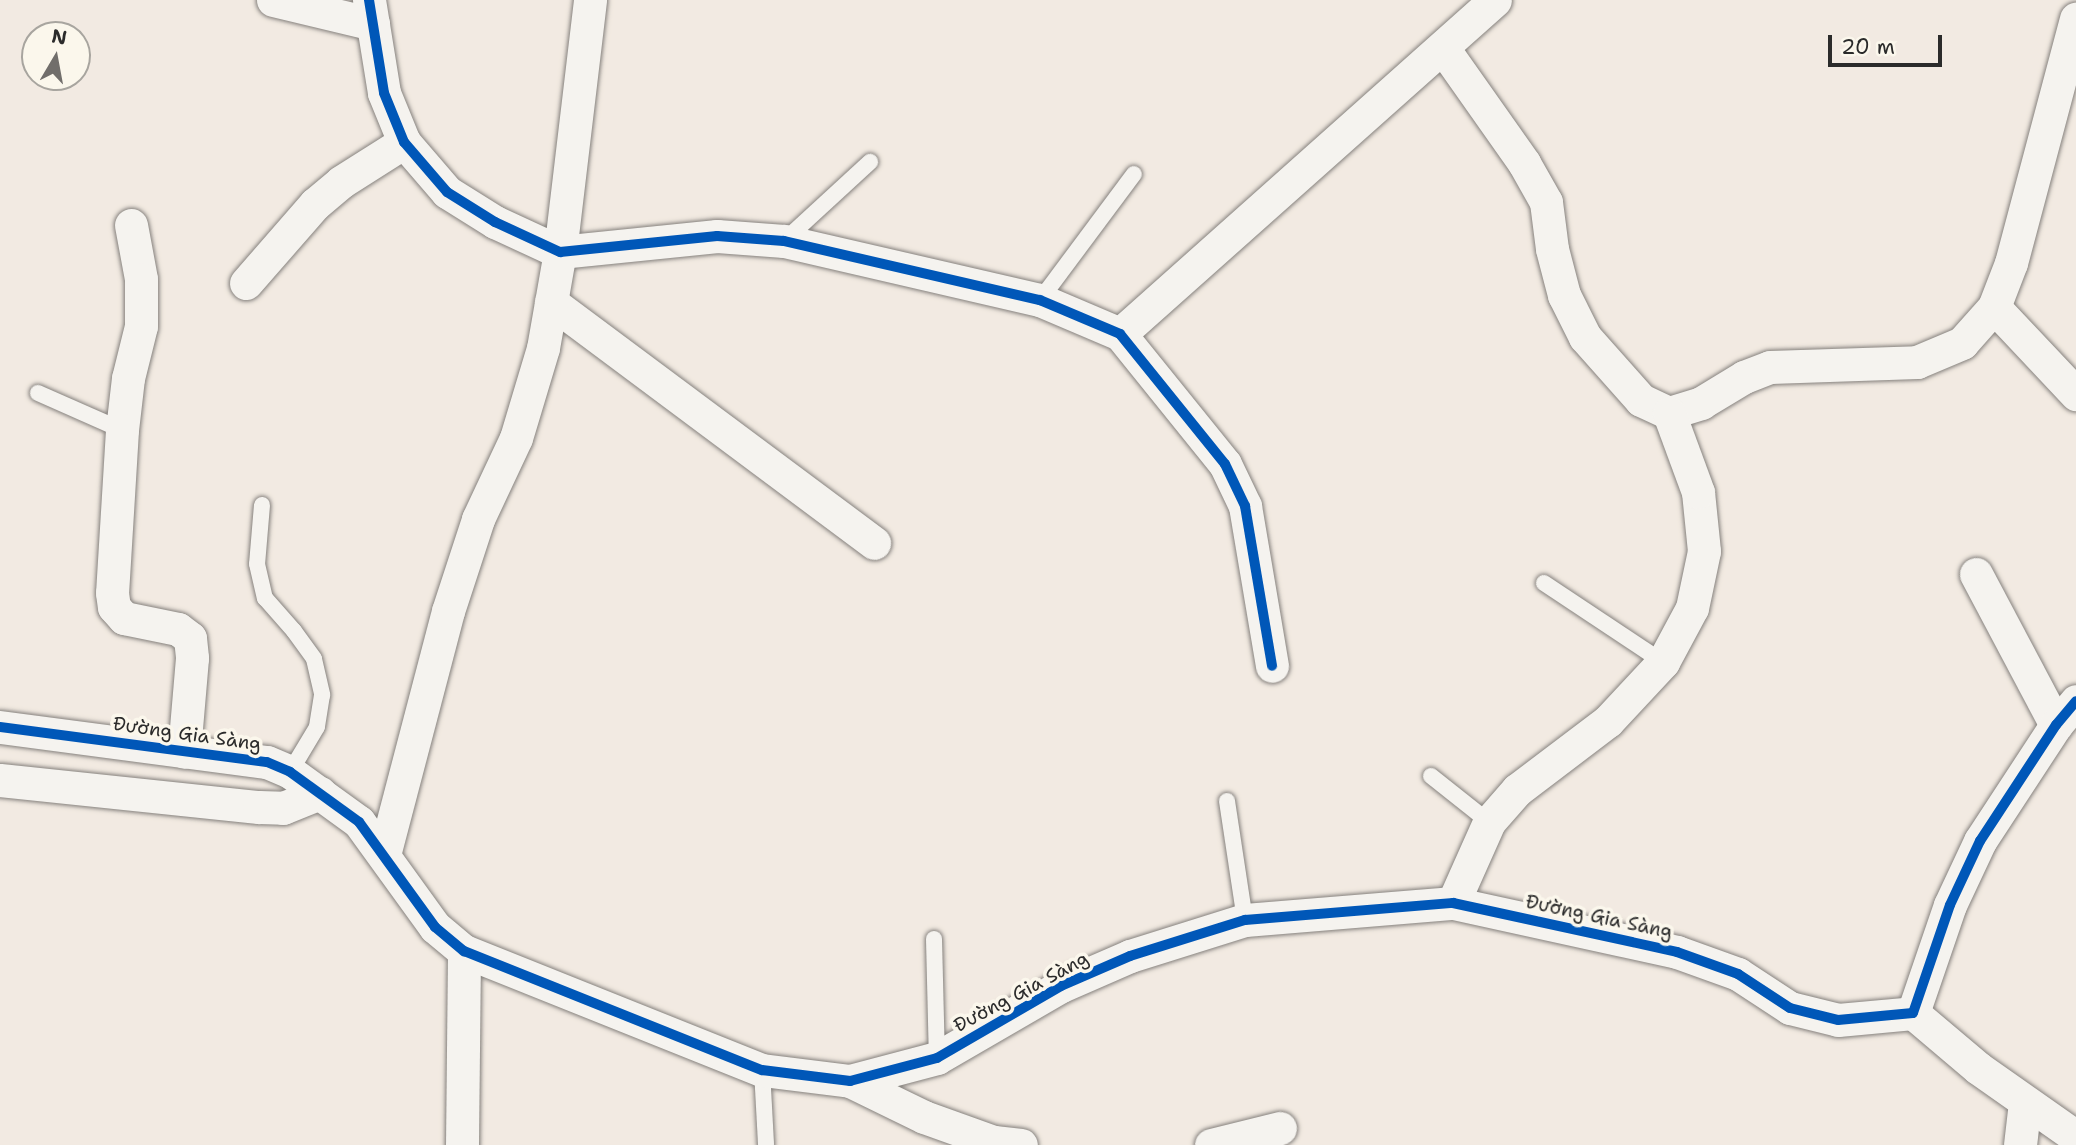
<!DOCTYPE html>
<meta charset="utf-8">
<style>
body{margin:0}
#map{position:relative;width:2076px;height:1145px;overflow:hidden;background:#f2eae2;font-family:"Shantell Sans",sans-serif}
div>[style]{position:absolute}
.roads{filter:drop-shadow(0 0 2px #85817d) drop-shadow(0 0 2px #85817d)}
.service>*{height:16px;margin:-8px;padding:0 8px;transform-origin:8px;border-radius:8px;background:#f5f3ef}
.minor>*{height:33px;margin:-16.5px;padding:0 16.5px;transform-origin:16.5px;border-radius:16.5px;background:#f5f3ef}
.cycleway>*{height:10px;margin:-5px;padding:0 5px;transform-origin:5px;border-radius:5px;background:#0057b8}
span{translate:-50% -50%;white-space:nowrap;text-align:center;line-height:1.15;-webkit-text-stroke:7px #fbf7ec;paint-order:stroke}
.street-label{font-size:19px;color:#2b2b2b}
.north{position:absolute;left:21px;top:21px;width:70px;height:70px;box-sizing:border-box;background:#fbf7ec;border:2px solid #a8a59f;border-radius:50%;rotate:10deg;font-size:19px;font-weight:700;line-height:28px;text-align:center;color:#2b2b2b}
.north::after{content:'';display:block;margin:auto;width:24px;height:32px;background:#716e6b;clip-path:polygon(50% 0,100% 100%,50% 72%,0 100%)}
.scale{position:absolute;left:1828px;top:35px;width:114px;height:32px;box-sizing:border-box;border:4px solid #2b2b2b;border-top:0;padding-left:9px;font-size:21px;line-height:24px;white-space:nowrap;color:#2b2b2b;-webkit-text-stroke:5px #fbf7ec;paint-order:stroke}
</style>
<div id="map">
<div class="roads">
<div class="service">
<i style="left:784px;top:241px;width:117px;rotate:-42.6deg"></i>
<i style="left:1040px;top:300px;width:157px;rotate:-53.3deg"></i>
<i style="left:38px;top:393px;width:92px;rotate:23.8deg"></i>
<i style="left:262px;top:505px;width:59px;rotate:94.8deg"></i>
<i style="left:257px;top:564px;width:35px;rotate:77deg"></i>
<i style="left:265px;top:598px;width:44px;rotate:48.7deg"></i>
<i style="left:294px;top:631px;width:34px;rotate:54deg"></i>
<i style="left:314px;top:659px;width:37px;rotate:77deg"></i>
<i style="left:322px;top:695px;width:32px;rotate:99deg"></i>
<i style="left:317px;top:727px;width:52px;rotate:121deg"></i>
<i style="left:1544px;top:583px;width:143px;rotate:33.6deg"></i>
<i style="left:1431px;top:776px;width:74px;rotate:38.4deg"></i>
<i style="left:1227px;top:801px;width:120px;rotate:81.4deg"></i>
<i style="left:934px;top:939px;width:119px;rotate:88.6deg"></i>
<i style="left:762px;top:1070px;width:75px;rotate:86.9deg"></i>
</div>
<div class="minor">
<i style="left:273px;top:0;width:103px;rotate:13.5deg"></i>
<i style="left:369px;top:0;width:94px;rotate:80.8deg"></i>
<i style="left:384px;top:93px;width:53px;rotate:67.8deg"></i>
<i style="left:404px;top:142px;width:66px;rotate:49.3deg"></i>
<i style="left:447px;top:192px;width:57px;rotate:32deg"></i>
<i style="left:495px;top:222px;width:72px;rotate:24.8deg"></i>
<i style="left:560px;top:252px;width:158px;rotate:-5.8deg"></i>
<i style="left:717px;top:236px;width:67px;rotate:4.3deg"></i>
<i style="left:784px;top:241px;width:263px;rotate:13deg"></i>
<i style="left:1040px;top:300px;width:87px;rotate:23deg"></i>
<i style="left:1120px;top:334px;width:167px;rotate:51.1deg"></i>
<i style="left:1225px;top:464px;width:47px;rotate:64.5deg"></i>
<i style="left:1245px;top:506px;width:162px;rotate:80.4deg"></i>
<i style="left:1443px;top:48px;width:141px;rotate:54.8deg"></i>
<i style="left:1524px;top:163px;width:45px;rotate:60.6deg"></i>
<i style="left:1546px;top:202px;width:47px;rotate:82.7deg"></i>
<i style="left:1552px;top:249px;width:48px;rotate:75.4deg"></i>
<i style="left:1564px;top:295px;width:47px;rotate:63.4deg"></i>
<i style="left:1585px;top:337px;width:84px;rotate:48.4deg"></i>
<i style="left:1641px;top:400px;width:31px;rotate:25deg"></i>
<i style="left:1669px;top:413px;width:34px;rotate:-17deg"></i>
<i style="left:1701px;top:403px;width:50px;rotate:-31.2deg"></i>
<i style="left:1744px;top:377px;width:28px;rotate:-21deg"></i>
<i style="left:1770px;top:367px;width:147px;rotate:-1.9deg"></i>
<i style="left:1917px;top:362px;width:49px;rotate:-22.9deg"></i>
<i style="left:1962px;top:343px;width:48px;rotate:-48.4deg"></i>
<i style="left:1994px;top:307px;width:47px;rotate:-68.9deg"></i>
<i style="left:2011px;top:263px;width:253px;rotate:-75.1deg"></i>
<i style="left:131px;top:225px;width:55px;rotate:79.5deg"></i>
<i style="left:141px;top:279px;width:47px;rotate:90deg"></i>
<i style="left:141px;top:326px;width:54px;rotate:104deg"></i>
<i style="left:128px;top:378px;width:52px;rotate:96.6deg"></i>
<i style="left:122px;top:430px;width:163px;rotate:93.5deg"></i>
<i style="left:112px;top:593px;width:14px;rotate:82deg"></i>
<i style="left:114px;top:607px;width:15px;rotate:48deg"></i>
<i style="left:124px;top:618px;width:55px;rotate:11.5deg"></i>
<i style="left:178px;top:629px;width:15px;rotate:37deg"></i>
<i style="left:190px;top:638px;width:20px;rotate:84deg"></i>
<i style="left:192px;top:658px;width:94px;rotate:94.9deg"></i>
<i style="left:246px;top:283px;width:105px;rotate:-48.9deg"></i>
<i style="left:315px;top:204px;width:34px;rotate:-40deg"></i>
<i style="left:341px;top:182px;width:75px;rotate:-32.4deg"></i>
<i style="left:551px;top:302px;width:403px;rotate:36.7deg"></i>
<i style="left:1994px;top:307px;width:120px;rotate:46.7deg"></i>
<i style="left:1120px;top:334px;width:502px;rotate:-41.69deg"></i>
<i style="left:1976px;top:574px;width:171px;rotate:62.1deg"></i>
<i style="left:0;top:727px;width:269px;rotate:7.5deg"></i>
<i style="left:267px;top:762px;width:25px;rotate:23deg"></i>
<i style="left:290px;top:772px;width:85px;rotate:35.9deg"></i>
<i style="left:359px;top:822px;width:130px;rotate:54.1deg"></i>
<i style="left:435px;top:927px;width:38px;rotate:40deg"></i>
<i style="left:464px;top:951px;width:321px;rotate:21.8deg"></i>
<i style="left:762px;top:1070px;width:89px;rotate:7.1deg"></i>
<i style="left:850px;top:1081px;width:90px;rotate:-14.8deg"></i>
<i style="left:937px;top:1058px;width:143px;rotate:-30.1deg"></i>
<i style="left:1061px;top:986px;width:75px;rotate:-23.5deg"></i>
<i style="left:1130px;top:956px;width:121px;rotate:-17.4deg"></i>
<i style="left:1245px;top:920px;width:209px;rotate:-4.7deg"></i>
<i style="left:1453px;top:903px;width:229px;rotate:12.3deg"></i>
<i style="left:1677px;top:952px;width:65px;rotate:19.8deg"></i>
<i style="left:1738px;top:974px;width:62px;rotate:33.2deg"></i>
<i style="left:1790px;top:1008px;width:49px;rotate:14deg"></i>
<i style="left:1838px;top:1020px;width:75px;rotate:-5.3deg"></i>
<i style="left:1913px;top:1013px;width:114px;rotate:-71.1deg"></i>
<i style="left:1950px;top:905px;width:71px;rotate:-64.9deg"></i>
<i style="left:1980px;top:841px;width:139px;rotate:-56.8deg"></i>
<i style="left:2056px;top:725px;width:31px;rotate:-50deg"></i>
<i style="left:0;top:780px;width:260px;rotate:6deg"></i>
<i style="left:259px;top:807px;width:24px;rotate:2deg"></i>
<i style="left:283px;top:808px;width:40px;rotate:-22deg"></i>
<i style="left:384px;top:855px;width:252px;rotate:-75.3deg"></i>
<i style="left:448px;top:611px;width:97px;rotate:-71.9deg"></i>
<i style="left:478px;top:519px;width:89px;rotate:-64.9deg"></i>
<i style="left:516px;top:438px;width:94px;rotate:-73.3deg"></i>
<i style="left:543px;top:348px;width:97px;rotate:-80deg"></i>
<i style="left:560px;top:252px;width:254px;rotate:-83.2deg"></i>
<i style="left:1453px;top:903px;width:89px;rotate:-66deg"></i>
<i style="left:1489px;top:822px;width:43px;rotate:-48.8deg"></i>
<i style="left:1517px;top:790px;width:114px;rotate:-37.2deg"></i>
<i style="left:1608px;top:721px;width:81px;rotate:-47deg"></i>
<i style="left:1663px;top:662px;width:61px;rotate:-61.8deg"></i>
<i style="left:1692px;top:608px;width:58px;rotate:-78.1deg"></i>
<i style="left:1704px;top:551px;width:59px;rotate:-95.8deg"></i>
<i style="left:1698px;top:492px;width:84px;rotate:-110.2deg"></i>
<i style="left:1913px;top:1013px;width:85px;rotate:40.2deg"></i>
<i style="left:1978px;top:1068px;width:120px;rotate:35.1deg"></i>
<i style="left:850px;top:1081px;width:82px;rotate:25.9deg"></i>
<i style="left:924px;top:1117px;width:74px;rotate:19.7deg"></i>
<i style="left:994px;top:1142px;width:27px;rotate:6deg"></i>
<i style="left:462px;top:1145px;width:194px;rotate:-89.4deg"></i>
<i style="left:1211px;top:1145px;width:71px;rotate:-13.8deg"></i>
<i style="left:2020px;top:1145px;width:43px;rotate:-83.4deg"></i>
</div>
</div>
<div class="cycleway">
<i style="left:369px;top:0;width:94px;rotate:80.8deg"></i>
<i style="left:384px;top:93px;width:53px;rotate:67.8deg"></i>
<i style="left:404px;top:142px;width:66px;rotate:49.3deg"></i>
<i style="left:447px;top:192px;width:57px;rotate:32deg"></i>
<i style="left:495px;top:222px;width:72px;rotate:24.8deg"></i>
<i style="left:560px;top:252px;width:158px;rotate:-5.8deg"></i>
<i style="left:717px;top:236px;width:67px;rotate:4.3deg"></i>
<i style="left:784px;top:241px;width:263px;rotate:13deg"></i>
<i style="left:1040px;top:300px;width:87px;rotate:23deg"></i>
<i style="left:1120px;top:334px;width:167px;rotate:51.1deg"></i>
<i style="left:1225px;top:464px;width:47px;rotate:64.5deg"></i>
<i style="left:1245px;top:506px;width:162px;rotate:80.4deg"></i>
<i style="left:0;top:727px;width:269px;rotate:7.5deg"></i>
<i style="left:267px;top:762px;width:25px;rotate:23deg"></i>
<i style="left:290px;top:772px;width:85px;rotate:35.9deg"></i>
<i style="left:359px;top:822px;width:130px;rotate:54.1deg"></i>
<i style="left:435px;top:927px;width:38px;rotate:40deg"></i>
<i style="left:464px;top:951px;width:321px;rotate:21.8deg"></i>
<i style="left:762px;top:1070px;width:89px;rotate:7.1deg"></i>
<i style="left:850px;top:1081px;width:90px;rotate:-14.8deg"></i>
<i style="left:937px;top:1058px;width:143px;rotate:-30.1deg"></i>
<i style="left:1061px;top:986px;width:75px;rotate:-23.5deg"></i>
<i style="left:1130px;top:956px;width:121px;rotate:-17.4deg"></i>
<i style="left:1245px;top:920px;width:209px;rotate:-4.7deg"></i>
<i style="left:1453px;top:903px;width:229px;rotate:12.3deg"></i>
<i style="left:1677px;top:952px;width:65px;rotate:19.8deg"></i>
<i style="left:1738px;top:974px;width:62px;rotate:33.2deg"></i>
<i style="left:1790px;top:1008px;width:49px;rotate:14deg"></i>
<i style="left:1838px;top:1020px;width:75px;rotate:-5.3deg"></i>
<i style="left:1913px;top:1013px;width:114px;rotate:-71.1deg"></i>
<i style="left:1950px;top:905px;width:71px;rotate:-64.9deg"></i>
<i style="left:1980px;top:841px;width:139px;rotate:-56.8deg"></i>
<i style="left:2056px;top:725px;width:31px;rotate:-50deg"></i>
</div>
<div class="street-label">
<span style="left:187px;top:734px;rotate:8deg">Đường Gia Sàng</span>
<span style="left:1599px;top:917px;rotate:12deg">Đường Gia Sàng</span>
<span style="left:1021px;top:992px;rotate:-28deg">Đường Gia Sàng</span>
</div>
<div class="north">N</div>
<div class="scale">20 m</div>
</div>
